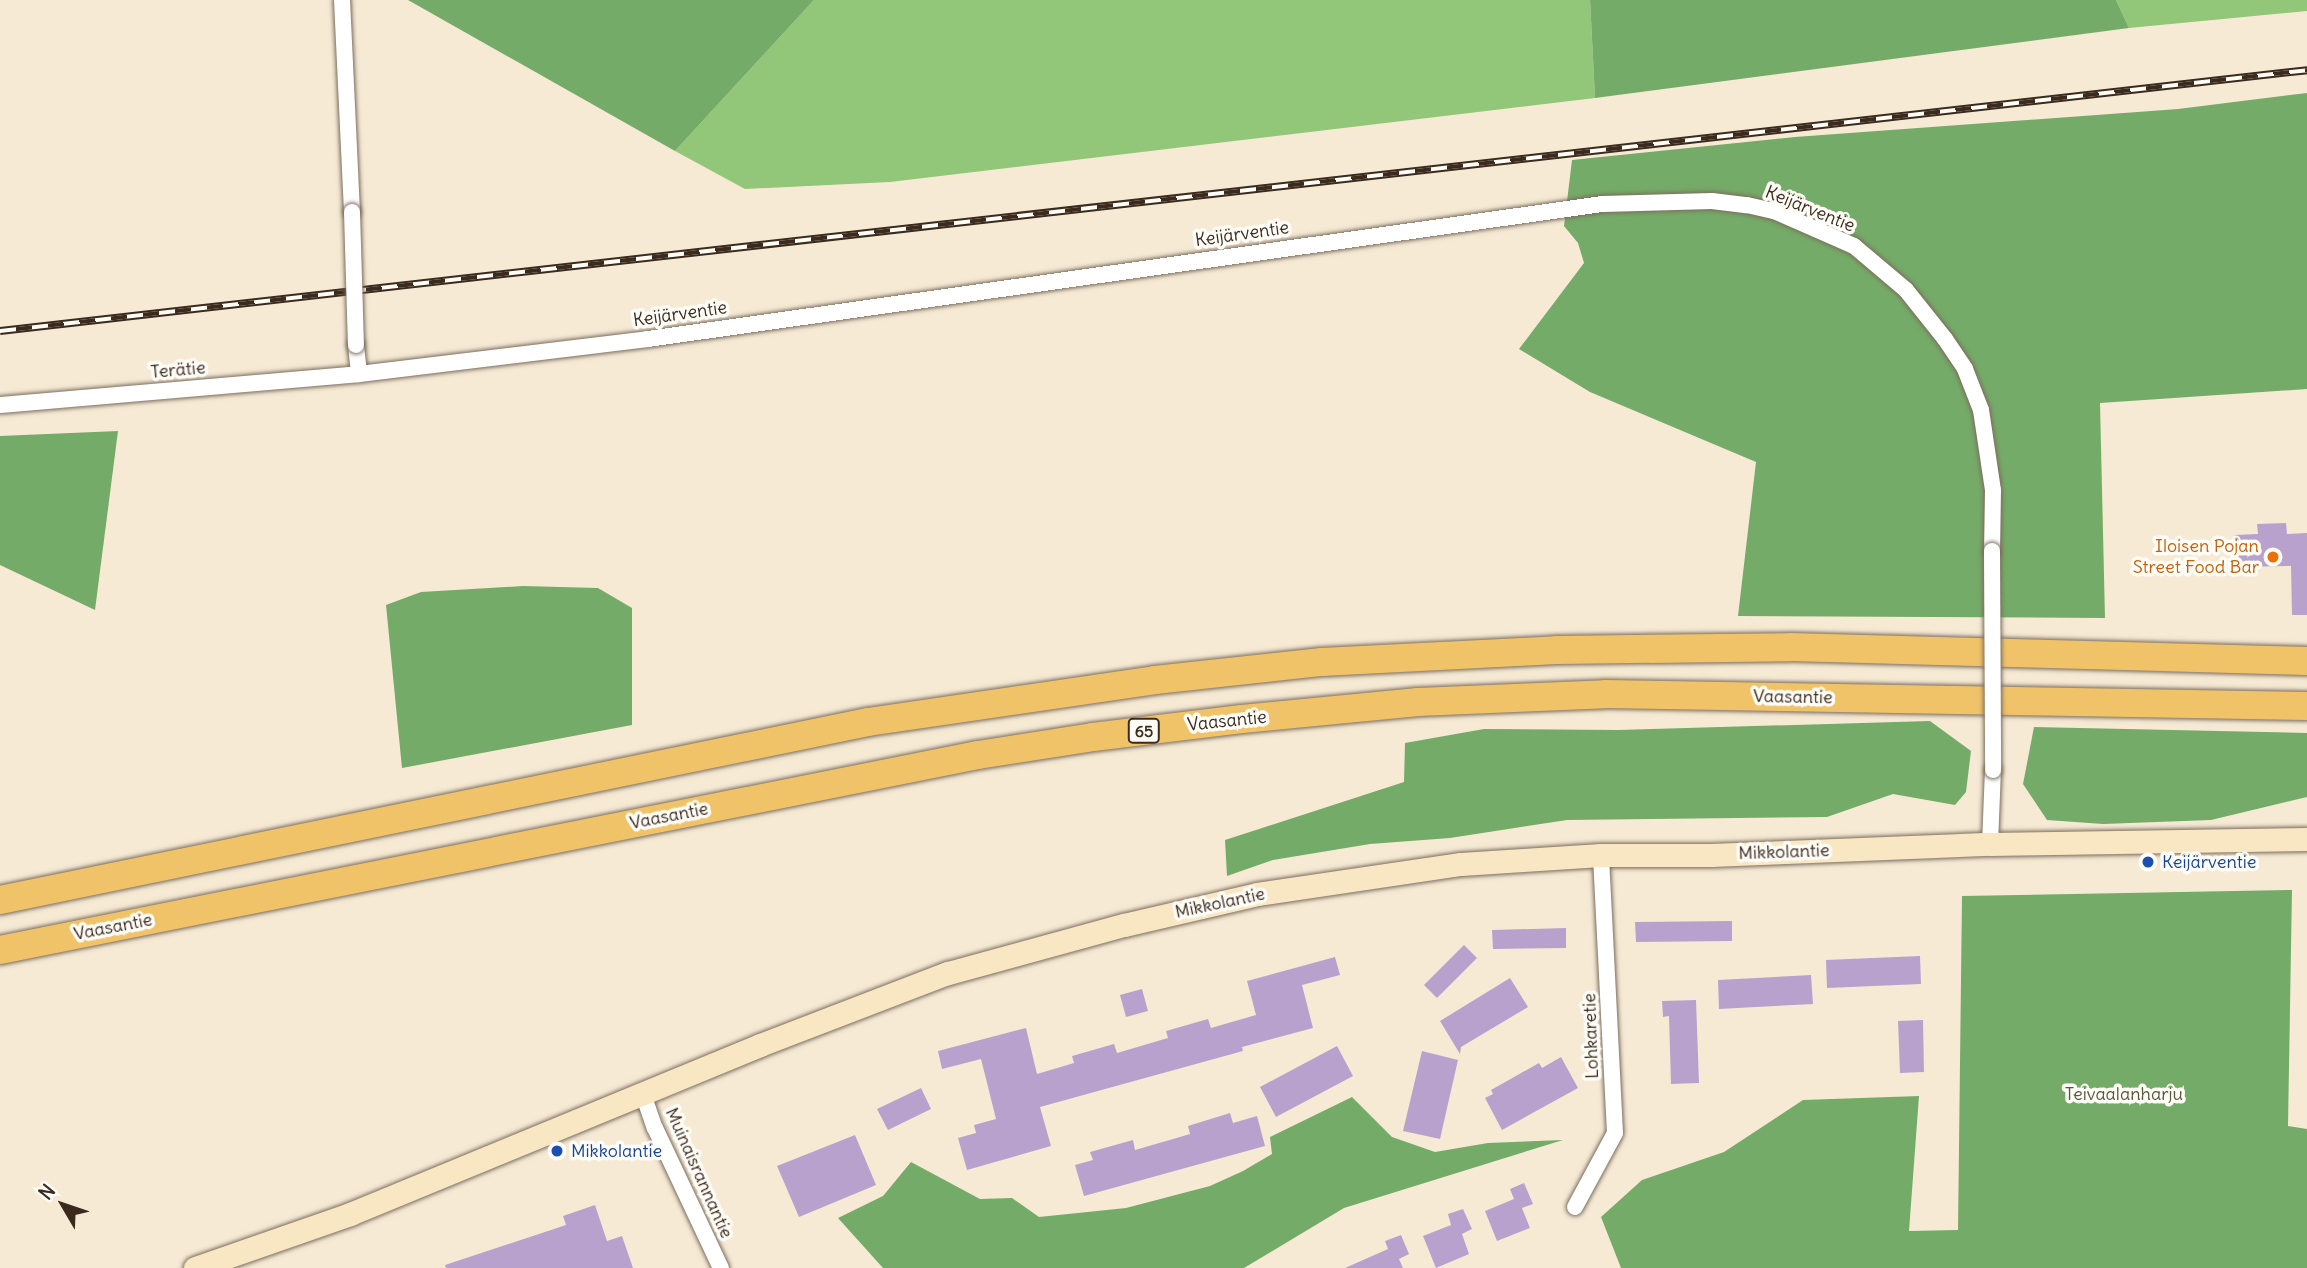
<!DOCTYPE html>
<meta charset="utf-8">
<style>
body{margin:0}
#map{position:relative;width:2307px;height:1268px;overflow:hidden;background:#f6ead5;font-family:Delius,sans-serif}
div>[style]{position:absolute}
.green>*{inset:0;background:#92c678}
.forest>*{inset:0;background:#75ab68}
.building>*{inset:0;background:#b8a2cd}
.roads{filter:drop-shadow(0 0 2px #7c6d5e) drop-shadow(0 0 2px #7c6d5e)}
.minor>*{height:16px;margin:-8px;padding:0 8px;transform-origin:8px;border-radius:8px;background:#fff}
.secondary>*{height:23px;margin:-11.5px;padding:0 11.5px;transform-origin:11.5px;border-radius:11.5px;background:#f9e7c3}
.trunk>*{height:28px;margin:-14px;padding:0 14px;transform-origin:14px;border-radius:14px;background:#f0c369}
.rail>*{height:8px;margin-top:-4px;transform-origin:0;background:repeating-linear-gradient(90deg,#fdfcf7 0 16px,#3b2a1e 0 32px);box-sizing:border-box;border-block:2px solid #3b2a1e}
.bridges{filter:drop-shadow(0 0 2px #7c6d5e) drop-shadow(0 0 2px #7c6d5e)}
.minor-bridge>*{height:16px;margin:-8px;padding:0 8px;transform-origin:8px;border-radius:8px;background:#fff}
.dots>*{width:19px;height:19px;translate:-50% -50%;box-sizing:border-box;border:4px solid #fdfcf7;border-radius:50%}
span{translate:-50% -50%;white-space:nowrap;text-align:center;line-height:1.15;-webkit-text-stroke:7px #fdfcf7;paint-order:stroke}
.shield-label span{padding:2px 5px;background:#fdfcf7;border:2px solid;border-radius:5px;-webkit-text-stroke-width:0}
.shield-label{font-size:16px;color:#3b2a1e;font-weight:700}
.street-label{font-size:18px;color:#3b2a1e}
.food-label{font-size:18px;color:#c56008}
.right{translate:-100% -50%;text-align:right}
.transit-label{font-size:18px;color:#164399}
.left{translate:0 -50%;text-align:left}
.park-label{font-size:18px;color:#555939}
.north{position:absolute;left:28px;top:1170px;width:70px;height:70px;-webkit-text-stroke:5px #fdfcf7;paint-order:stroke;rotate:309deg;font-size:19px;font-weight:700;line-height:28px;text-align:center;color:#3b2a1e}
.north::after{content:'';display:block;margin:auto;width:24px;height:32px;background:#3b2a1e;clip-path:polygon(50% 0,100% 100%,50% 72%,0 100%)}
</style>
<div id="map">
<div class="green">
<i style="clip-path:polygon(814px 0,1590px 0,1595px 98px,890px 182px,745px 189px,675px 151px)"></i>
<i style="clip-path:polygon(2116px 0,2307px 0,2307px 11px,2129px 28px)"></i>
</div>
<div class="forest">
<i style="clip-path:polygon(408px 0,814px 0,675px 151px)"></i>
<i style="clip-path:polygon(1590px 0,2116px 0,2129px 28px,1595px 98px)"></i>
<i style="clip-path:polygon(2307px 93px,2307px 389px,2100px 403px,2105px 618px,1738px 616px,1756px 462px,1590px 392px,1519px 349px,1584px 263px,1578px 243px,1564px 226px,1572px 160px,1795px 137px,2178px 109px)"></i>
<i style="clip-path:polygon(118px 431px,95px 610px,0 565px,0 436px)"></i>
<i style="clip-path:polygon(523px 586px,598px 588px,632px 608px,632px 725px,402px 768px,386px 605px,421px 592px)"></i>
<i style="clip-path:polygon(1930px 721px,1971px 751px,1966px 792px,1955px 805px,1893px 794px,1827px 817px,1567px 820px,1450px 838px,1370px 844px,1273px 860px,1227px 876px,1225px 840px,1404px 782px,1405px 743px,1484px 729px,1618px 730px)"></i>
<i style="clip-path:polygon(2034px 727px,2307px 733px,2307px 797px,2211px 820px,2103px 824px,2047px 820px,2023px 784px)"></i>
<i style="clip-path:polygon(2292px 890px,2288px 1126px,2307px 1129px,2307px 1268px,1621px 1268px,1601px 1217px,1642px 1180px,1724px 1152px,1803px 1100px,1919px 1096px,1909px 1231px,1958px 1230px,1962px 896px)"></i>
<i style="clip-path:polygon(1352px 1097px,1392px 1137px,1435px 1152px,1488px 1143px,1563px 1140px,1344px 1208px,1244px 1268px,883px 1268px,838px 1218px,883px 1196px,911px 1162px,980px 1199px,1012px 1198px,1039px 1217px,1126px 1208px,1210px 1186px,1243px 1171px,1272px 1154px,1270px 1137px)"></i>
</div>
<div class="building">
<i style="clip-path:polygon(2286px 523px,2287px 534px,2307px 533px,2307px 615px,2292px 615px,2291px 566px,2236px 567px,2235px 535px,2258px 534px,2257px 524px)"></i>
<i style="clip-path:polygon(1732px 921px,1732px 941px,1636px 942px,1635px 922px)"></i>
<i style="clip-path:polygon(1566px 928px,1566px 948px,1493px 949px,1492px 930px)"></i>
<i style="clip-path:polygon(1464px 945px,1477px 958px,1437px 998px,1424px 985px)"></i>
<i style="clip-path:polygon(1920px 956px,1921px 984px,1827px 988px,1826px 960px)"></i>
<i style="clip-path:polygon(1335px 957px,1340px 975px,1302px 985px,1313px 1028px,1242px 1047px,1243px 1051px,1040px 1107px,1051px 1146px,967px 1170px,958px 1138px,976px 1133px,974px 1125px,996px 1119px,981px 1059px,942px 1069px,938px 1051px,1026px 1028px,1037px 1074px,1074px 1063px,1072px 1056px,1114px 1044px,1117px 1053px,1168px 1038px,1166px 1031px,1208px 1019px,1211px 1028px,1256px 1015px,1247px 981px)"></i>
<i style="clip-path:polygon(1811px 975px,1813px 1004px,1719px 1009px,1718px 980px)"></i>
<i style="clip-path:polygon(1510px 978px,1528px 1007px,1461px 1047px,1460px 1054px,1440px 1021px)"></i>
<i style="clip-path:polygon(1142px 989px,1148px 1011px,1126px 1017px,1120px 995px)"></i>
<i style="clip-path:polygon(1696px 1000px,1699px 1083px,1671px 1084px,1669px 1016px,1663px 1017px,1662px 1001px)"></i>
<i style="clip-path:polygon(1923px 1020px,1924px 1072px,1900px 1073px,1898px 1021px)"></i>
<i style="clip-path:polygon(1337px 1046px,1353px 1076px,1276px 1117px,1260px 1087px)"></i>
<i style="clip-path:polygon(1422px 1051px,1458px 1060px,1440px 1139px,1403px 1131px)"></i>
<i style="clip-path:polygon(1561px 1057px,1578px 1088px,1502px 1130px,1485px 1098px,1493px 1094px,1491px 1090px,1539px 1063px,1542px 1068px)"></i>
<i style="clip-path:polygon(921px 1088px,931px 1109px,888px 1130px,877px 1109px)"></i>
<i style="clip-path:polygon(1230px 1113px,1233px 1123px,1257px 1116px,1265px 1146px,1084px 1196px,1075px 1165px,1093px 1160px,1090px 1152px,1133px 1140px,1135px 1150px,1173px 1139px,1190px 1134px,1188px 1126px)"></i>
<i style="clip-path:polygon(855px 1135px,876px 1185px,799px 1217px,777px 1166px)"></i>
<i style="clip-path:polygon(1524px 1183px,1533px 1204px,1522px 1208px,1530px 1228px,1497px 1241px,1485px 1211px,1514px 1199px,1510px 1189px)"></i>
<i style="clip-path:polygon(595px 1205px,607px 1241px,622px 1236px,633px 1268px,446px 1268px,445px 1265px,566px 1225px,563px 1216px)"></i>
<i style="clip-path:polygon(1463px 1209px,1472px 1229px,1462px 1234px,1469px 1254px,1436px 1268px,1423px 1236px,1451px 1225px,1448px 1214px)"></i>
<i style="clip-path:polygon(1401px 1235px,1409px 1254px,1399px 1259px,1403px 1268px,1345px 1268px,1388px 1249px,1385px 1241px)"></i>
</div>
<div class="roads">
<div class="minor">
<i style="left:342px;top:0;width:212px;rotate:87.3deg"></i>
<i style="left:356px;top:345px;width:29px;rotate:84deg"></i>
<i style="left:359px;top:374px;width:291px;rotate:-6.9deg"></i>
<i style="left:648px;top:339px;width:964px;rotate:-8.05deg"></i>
<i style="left:1603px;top:204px;width:109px;rotate:-1.6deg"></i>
<i style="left:1712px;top:201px;width:35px;rotate:7deg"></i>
<i style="left:1747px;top:205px;width:28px;rotate:13deg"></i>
<i style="left:1774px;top:211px;width:87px;rotate:23.6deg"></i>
<i style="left:1854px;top:246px;width:68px;rotate:40.2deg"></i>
<i style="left:1906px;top:290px;width:63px;rotate:51.5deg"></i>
<i style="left:1945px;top:339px;width:36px;rotate:56deg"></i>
<i style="left:1965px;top:369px;width:44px;rotate:68.7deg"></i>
<i style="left:1981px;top:410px;width:81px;rotate:81.5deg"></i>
<i style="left:1993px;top:490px;width:61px;rotate:90.9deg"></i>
<i style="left:0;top:405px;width:360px;rotate:-4.9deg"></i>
<i style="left:1990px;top:844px;width:74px;rotate:-87.7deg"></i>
<i style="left:643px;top:1094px;width:36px;rotate:71deg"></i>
<i style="left:655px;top:1128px;width:155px;rotate:64.8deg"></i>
<i style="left:1575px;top:1207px;width:84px;rotate:-61.6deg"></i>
<i style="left:1615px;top:1133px;width:278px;rotate:-92.9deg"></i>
</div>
<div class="secondary">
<i style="left:195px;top:1268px;width:164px;rotate:-19.2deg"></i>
<i style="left:350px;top:1214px;width:443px;rotate:-22.4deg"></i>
<i style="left:760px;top:1045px;width:201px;rotate:-21deg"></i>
<i style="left:948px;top:973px;width:182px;rotate:-15.3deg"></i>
<i style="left:1124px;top:925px;width:137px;rotate:-13.1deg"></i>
<i style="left:1257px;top:894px;width:206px;rotate:-8.4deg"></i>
<i style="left:1461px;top:864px;width:140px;rotate:-3.7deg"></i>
<i style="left:1601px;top:855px;width:110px"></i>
<i style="left:1711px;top:855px;width:279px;rotate:-2.3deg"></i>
<i style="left:1990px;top:844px;width:317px;rotate:-0.9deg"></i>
</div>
<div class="trunk">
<i style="left:0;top:900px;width:886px;rotate:-11.59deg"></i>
<i style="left:868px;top:722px;width:290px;rotate:-8.3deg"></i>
<i style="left:1155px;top:680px;width:168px;rotate:-6.2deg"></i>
<i style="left:1322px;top:662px;width:235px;rotate:-2.9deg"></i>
<i style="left:1557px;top:650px;width:233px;rotate:-0.7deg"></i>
<i style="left:1790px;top:647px;width:517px;rotate:1.55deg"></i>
<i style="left:0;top:950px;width:997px;rotate:-11.28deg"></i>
<i style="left:978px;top:755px;width:116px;rotate:-8.9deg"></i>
<i style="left:1093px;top:737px;width:150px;rotate:-6.9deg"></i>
<i style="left:1242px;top:719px;width:177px;rotate:-5.5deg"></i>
<i style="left:1418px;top:702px;width:187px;rotate:-2.4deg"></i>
<i style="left:1605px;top:694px;width:702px;rotate:0.98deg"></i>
</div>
</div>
<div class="rail">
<i style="left:0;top:331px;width:2322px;rotate:-6.45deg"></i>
</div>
<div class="bridges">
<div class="minor-bridge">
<i style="left:352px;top:212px;width:133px;rotate:88.3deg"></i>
<i style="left:1992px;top:551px;width:219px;rotate:89.7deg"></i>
</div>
</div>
<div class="dots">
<i style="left:2273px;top:557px;background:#e8710a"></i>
<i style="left:2148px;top:862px;background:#1a4fb4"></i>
<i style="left:557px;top:1151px;background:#1a4fb4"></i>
</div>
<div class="shield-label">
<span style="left:1144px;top:731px">65</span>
</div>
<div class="street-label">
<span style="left:1810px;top:209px;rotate:22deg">Keijärventie</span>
<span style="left:1242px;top:234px;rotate:-8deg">Keijärventie</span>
<span style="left:680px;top:314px;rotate:-8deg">Keijärventie</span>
<span style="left:178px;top:370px;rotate:-5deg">Terätie</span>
<span style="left:1793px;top:697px;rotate:1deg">Vaasantie</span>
<span style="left:1227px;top:721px;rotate:-6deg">Vaasantie</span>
<span style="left:669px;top:816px;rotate:-11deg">Vaasantie</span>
<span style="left:1784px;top:852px;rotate:-2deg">Mikkolantie</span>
<span style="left:1220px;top:903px;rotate:-12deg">Mikkolantie</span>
<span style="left:113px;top:927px;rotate:-11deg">Vaasantie</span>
<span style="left:1591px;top:1036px;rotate:-92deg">Lohkaretie</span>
<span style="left:699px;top:1173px;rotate:66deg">Muinaisrannantie</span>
</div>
<div class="food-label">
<span class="right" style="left:2259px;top:557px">Iloisen Pojan<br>Street Food Bar</span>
</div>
<div class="transit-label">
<span class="left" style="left:2162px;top:862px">Keijärventie</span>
<span class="left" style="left:571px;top:1151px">Mikkolantie</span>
</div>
<div class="park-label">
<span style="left:2124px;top:1094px">Teivaalanharju</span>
</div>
<div class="north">N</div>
</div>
